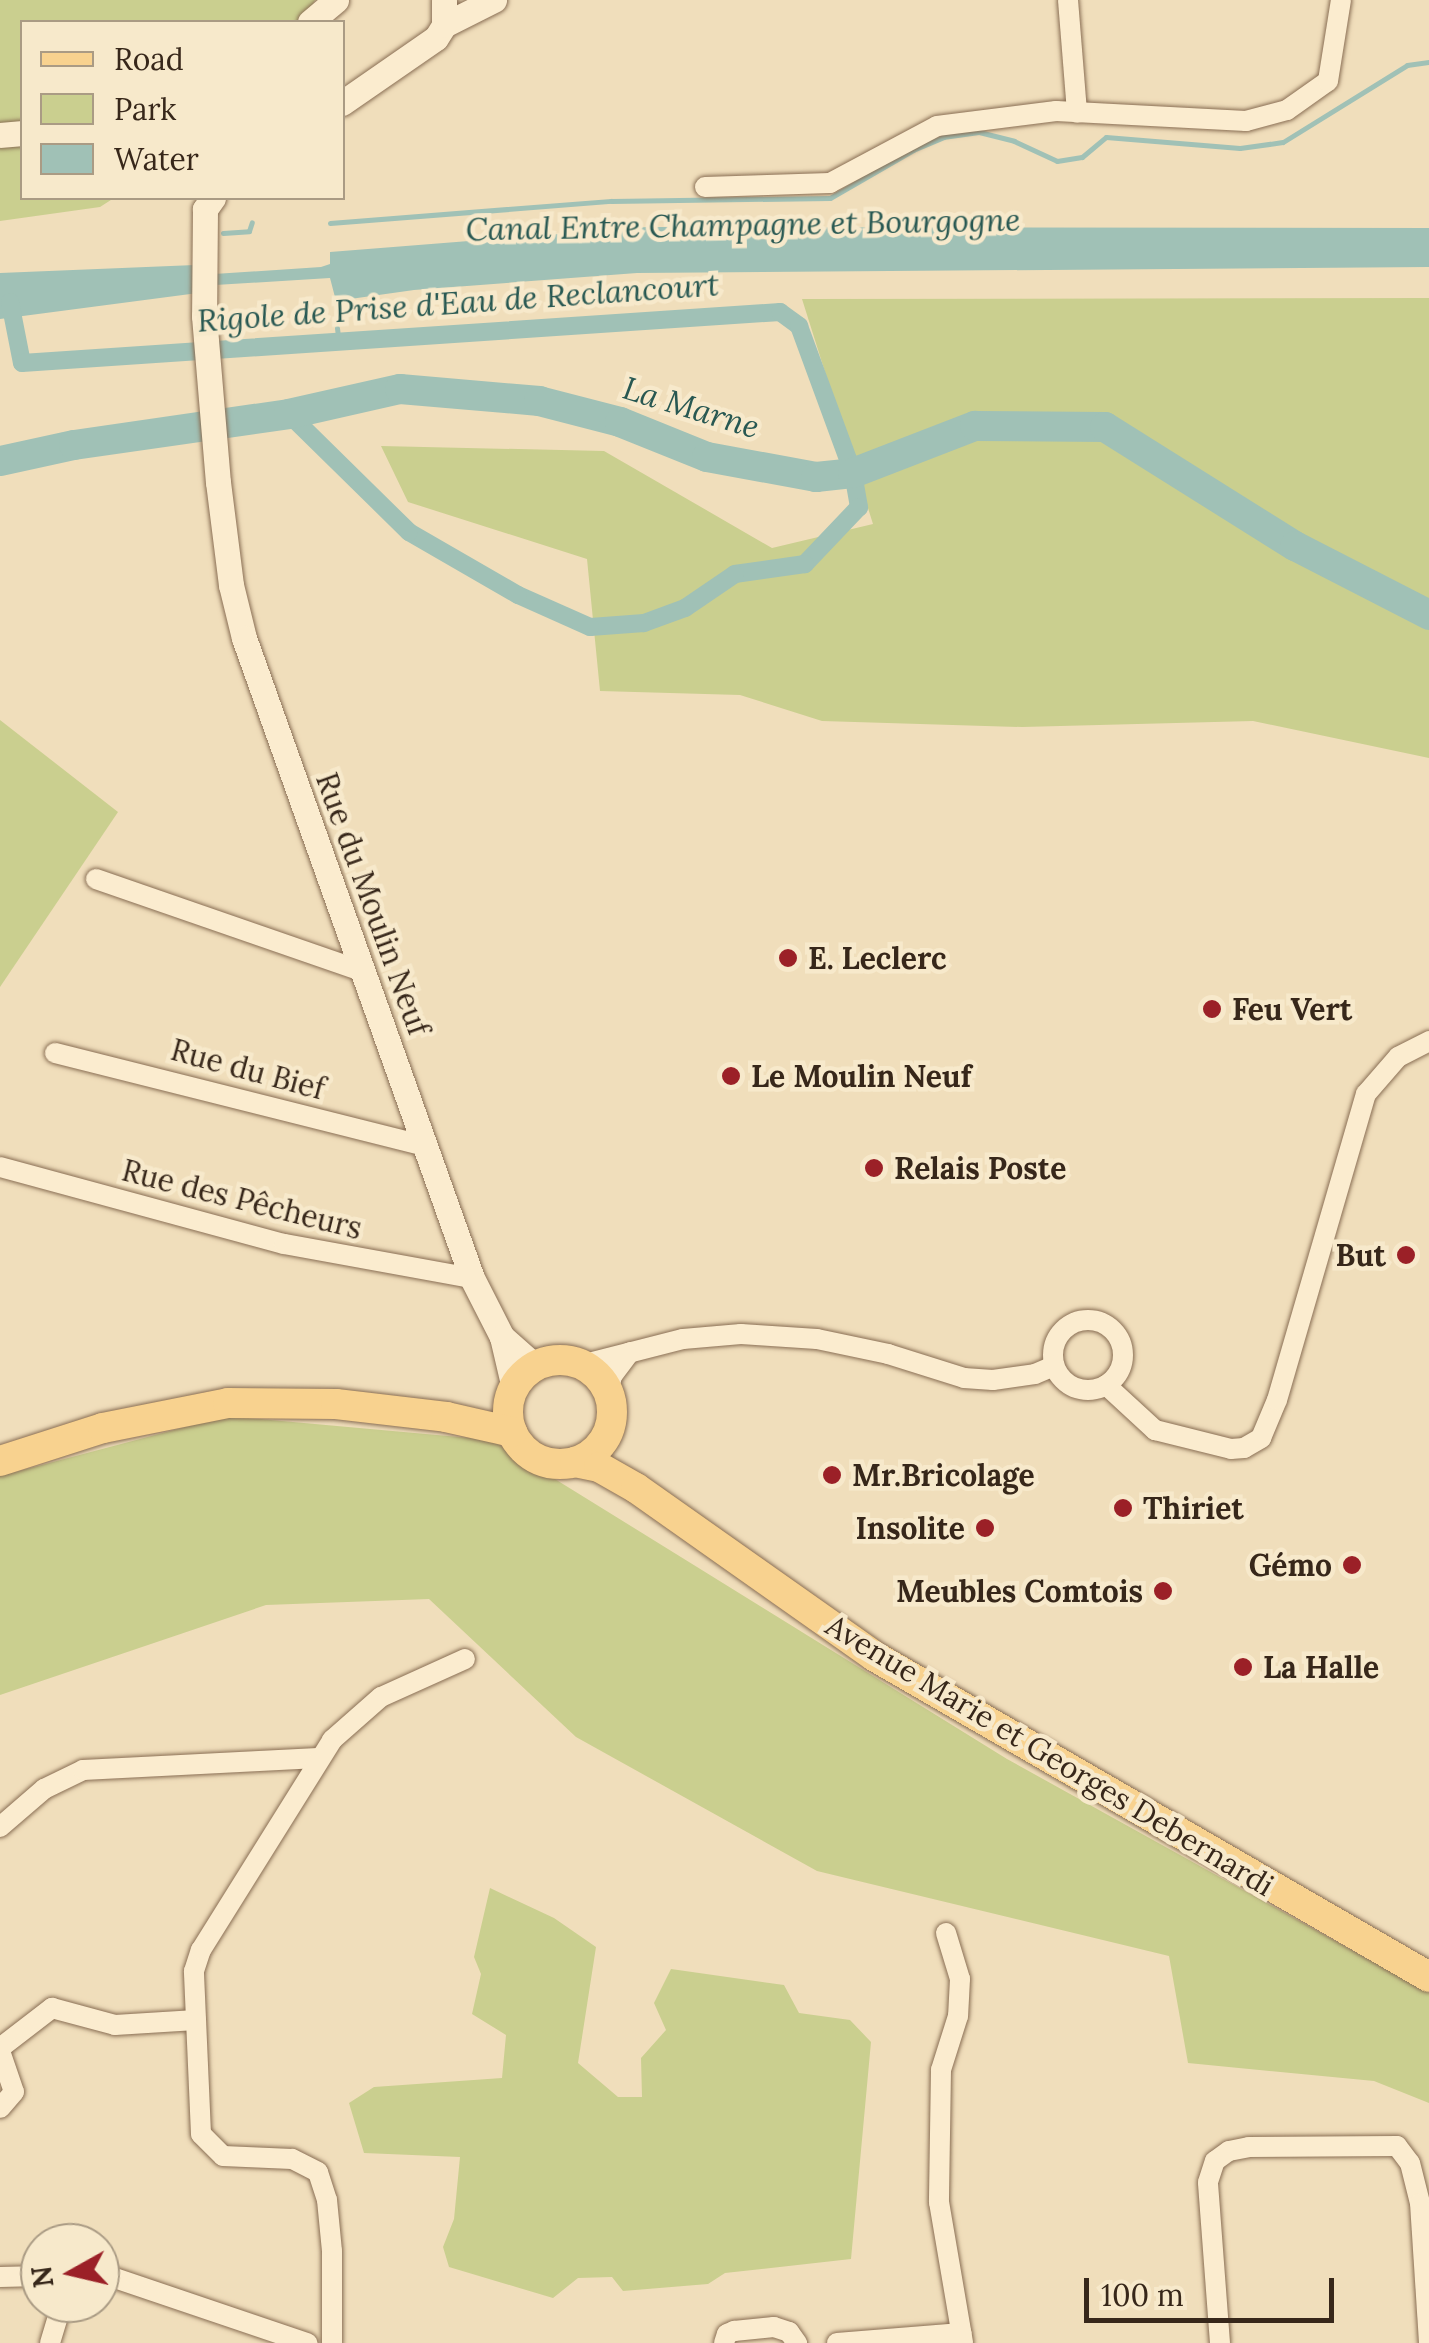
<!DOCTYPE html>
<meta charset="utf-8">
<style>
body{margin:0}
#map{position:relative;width:1429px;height:2343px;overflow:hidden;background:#f0debb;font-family:Lora,serif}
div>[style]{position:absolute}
.green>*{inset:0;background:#cacf8f}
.water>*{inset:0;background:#a0c1b6}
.stream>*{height:5px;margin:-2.5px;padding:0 2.5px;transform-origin:2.5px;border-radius:2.5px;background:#a0c1b6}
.canal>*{height:18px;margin:-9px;padding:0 9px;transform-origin:9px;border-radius:9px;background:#a0c1b6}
.river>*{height:30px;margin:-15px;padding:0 15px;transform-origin:15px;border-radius:15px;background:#a0c1b6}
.roads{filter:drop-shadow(0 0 2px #896e54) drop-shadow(0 0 2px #896e54)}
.minor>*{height:20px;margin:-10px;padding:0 10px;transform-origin:10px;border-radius:10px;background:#fbeccf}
.minor>.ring{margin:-10px;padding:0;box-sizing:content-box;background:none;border:20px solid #fbeccf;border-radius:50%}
.tertiary>*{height:25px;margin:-12.5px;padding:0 12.5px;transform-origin:12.5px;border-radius:12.5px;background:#fbeccf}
.primary>*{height:30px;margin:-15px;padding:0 15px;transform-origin:15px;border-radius:15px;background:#f8d28f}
.primary>.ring{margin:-15px;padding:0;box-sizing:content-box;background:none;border:30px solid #f8d28f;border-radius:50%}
.dots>*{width:28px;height:28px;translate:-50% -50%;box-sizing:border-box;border:5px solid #f7e9cb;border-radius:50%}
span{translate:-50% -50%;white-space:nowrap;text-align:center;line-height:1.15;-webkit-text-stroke:9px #f7e9cb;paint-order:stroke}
.street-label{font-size:30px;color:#37271a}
.poi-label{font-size:30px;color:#37271a;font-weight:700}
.left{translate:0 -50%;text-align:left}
.right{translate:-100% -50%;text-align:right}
.water-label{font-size:32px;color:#285852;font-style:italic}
.legend{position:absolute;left:20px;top:20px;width:325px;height:180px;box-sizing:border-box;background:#f7e9cb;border:2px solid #aa9b84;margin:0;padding:12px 18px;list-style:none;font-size:30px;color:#37271a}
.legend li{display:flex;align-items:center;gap:20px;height:50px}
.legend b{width:50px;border:2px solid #aa9b84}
.north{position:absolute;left:20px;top:2223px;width:100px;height:100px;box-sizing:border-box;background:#f7e9cb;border:2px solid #aa9b84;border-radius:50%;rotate:262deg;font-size:28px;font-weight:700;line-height:40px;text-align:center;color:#37271a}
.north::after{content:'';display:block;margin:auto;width:35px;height:45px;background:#9b2027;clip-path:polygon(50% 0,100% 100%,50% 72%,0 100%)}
.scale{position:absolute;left:1084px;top:2278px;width:250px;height:45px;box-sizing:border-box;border:5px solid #37271a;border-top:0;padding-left:12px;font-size:30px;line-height:35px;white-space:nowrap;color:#37271a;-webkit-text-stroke:8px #f7e9cb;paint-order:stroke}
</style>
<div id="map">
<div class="green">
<i style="clip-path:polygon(0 0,315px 0,304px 22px,22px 22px,22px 198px,114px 198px,100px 207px,0 221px)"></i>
<i style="clip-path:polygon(1429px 298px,1429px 758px,1253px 721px,1022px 727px,822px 721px,740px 695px,600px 691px,587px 559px,408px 502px,381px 446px,604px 451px,772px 548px,873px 524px,802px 299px)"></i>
<i style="clip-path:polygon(0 720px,118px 812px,0 987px)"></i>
<i style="clip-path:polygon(227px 1416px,492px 1440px,1007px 1759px,1429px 1993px,1429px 2103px,1374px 2081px,1188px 2063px,1169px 1956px,817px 1871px,576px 1737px,429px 1599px,266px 1605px,0 1695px,0 1476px)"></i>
<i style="clip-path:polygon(490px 1888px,554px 1918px,596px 1947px,578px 2063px,618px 2097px,642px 2097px,641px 2058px,666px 2030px,654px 2003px,671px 1969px,784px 1985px,799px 2013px,850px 2020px,871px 2042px,851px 2259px,725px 2273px,708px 2284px,623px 2291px,612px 2277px,578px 2278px,553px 2298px,449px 2267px,443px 2247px,454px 2219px,460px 2157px,364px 2153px,349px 2103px,374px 2087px,502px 2078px,506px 2035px,472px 2014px,481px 1974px,474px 1957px)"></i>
</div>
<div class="water">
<i style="clip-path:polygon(647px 227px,1429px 228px,1429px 267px,637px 273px,414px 290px,336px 301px,330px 278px,199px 286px,198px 293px,0 319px,0 273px,195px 265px,199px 275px,321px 267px,330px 264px,330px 252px)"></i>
</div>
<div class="stream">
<i style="left:330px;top:223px;width:282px;rotate:-4.5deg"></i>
<i style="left:611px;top:201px;width:219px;rotate:-0.8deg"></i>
<i style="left:830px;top:198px;width:96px;rotate:-30deg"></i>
<i style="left:913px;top:150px;width:33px;rotate:-23deg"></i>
<i style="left:943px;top:137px;width:36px;rotate:-8deg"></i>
<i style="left:979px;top:132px;width:36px;rotate:14deg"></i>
<i style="left:1014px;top:141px;width:47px;rotate:24.9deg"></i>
<i style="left:1057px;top:161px;width:25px;rotate:-9deg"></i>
<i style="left:1082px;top:157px;width:31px;rotate:-40deg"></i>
<i style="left:1106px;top:137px;width:134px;rotate:4.7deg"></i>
<i style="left:1240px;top:148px;width:43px;rotate:-7.9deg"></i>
<i style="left:1283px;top:142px;width:146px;rotate:-31.8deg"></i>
<i style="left:1407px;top:65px;width:22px;rotate:-8deg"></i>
<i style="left:223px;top:233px;width:26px;rotate:-4deg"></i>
<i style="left:249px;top:231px;width:9px;rotate:-72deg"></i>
<i style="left:337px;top:328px;width:17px;rotate:83deg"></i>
</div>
<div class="canal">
<i style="left:10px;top:302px;width:62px;rotate:78.9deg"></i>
<i style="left:22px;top:363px;width:760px;rotate:-3.85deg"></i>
<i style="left:780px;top:312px;width:24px;rotate:36deg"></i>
<i style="left:799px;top:326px;width:157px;rotate:69.8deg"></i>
<i style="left:853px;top:473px;width:35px;rotate:80deg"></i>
<i style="left:859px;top:507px;width:79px;rotate:133.5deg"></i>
<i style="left:805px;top:564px;width:71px;rotate:171.9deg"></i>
<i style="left:735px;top:574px;width:60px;rotate:145.8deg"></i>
<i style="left:685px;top:608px;width:44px;rotate:159.9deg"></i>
<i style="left:644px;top:623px;width:54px;rotate:175.8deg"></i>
<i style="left:590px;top:627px;width:79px;rotate:-156deg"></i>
<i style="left:518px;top:595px;width:126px;rotate:-150deg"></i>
<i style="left:409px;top:532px;width:168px;rotate:-135.5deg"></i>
</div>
<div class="river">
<i style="left:0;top:461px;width:76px;rotate:-12.2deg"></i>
<i style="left:74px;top:445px;width:217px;rotate:-8.2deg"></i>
<i style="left:289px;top:414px;width:114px;rotate:-12.7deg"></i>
<i style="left:400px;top:389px;width:140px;rotate:4.9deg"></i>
<i style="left:539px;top:401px;width:84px;rotate:14.5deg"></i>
<i style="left:620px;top:422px;width:94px;rotate:21.9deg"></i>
<i style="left:707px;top:457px;width:111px;rotate:10.4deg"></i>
<i style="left:816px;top:477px;width:37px;rotate:-6deg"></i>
<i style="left:853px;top:473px;width:131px;rotate:-21.1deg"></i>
<i style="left:975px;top:426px;width:130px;rotate:0.4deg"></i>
<i style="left:1105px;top:427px;width:224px;rotate:32.1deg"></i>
<i style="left:1295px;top:546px;width:151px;rotate:27.2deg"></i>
</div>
<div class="roads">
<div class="minor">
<i style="left:1068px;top:0;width:113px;rotate:85.4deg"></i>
<i style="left:705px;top:187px;width:125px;rotate:-1.8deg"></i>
<i style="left:830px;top:183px;width:121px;rotate:-28deg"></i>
<i style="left:937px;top:126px;width:120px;rotate:-7.2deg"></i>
<i style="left:1056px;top:111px;width:190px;rotate:3deg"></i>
<i style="left:1246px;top:121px;width:42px;rotate:-15deg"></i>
<i style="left:1287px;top:110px;width:50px;rotate:-35.3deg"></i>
<i style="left:1328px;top:81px;width:82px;rotate:-80.9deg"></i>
<i style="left:96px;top:879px;width:281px;rotate:19.1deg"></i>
<i style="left:55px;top:1053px;width:381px;rotate:14.1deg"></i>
<i style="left:0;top:1167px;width:294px;rotate:15.2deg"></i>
<i style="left:284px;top:1244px;width:191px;rotate:10.3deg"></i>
<i class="ring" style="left:1053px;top:1320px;width:50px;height:50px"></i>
<i style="left:581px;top:1365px;width:105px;rotate:-14.3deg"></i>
<i style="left:683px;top:1339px;width:58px;rotate:-4.9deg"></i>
<i style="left:741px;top:1334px;width:76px;rotate:3.8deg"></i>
<i style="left:817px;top:1339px;width:73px;rotate:11.9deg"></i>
<i style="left:888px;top:1354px;width:80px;rotate:17.5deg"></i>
<i style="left:964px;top:1378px;width:29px;rotate:4deg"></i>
<i style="left:993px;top:1380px;width:42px;rotate:-8.1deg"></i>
<i style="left:1035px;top:1374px;width:21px;rotate:-23deg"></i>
<i style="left:1106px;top:1385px;width:67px;rotate:42.6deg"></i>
<i style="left:1155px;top:1430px;width:78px;rotate:14deg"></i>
<i style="left:1231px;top:1449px;width:13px;rotate:-4deg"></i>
<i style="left:1244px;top:1448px;width:20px;rotate:-30deg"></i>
<i style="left:1261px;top:1438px;width:41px;rotate:-67.2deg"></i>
<i style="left:1277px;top:1400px;width:319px;rotate:-73.8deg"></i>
<i style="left:1366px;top:1094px;width:49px;rotate:-49.1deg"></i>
<i style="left:1398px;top:1057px;width:35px;rotate:-27deg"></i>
<i style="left:608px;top:1393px;width:17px;rotate:-77deg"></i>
<i style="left:612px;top:1376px;width:30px;rotate:-53deg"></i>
<i style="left:0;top:1827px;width:58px;rotate:-40.8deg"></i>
<i style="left:44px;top:1789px;width:43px;rotate:-26deg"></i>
<i style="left:83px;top:1770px;width:235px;rotate:-2.9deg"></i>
<i style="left:946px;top:1933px;width:48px;rotate:73.1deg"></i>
<i style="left:960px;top:1979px;width:37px;rotate:93deg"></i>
<i style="left:958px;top:2016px;width:57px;rotate:107.5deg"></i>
<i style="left:941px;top:2070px;width:132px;rotate:90.9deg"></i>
<i style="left:939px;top:2202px;width:143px;rotate:80.3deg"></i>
<i style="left:0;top:2048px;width:66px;rotate:-37.6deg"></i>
<i style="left:52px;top:2008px;width:65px;rotate:15.1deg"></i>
<i style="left:115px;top:2025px;width:81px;rotate:-3.5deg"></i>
<i style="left:0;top:2051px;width:43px;rotate:71.1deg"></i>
<i style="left:14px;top:2092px;width:21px;rotate:131deg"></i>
<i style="left:100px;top:2273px;width:219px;rotate:18.7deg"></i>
<i style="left:0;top:2277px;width:40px;rotate:-1.4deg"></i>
<i style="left:50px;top:2343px;width:42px;rotate:-73.3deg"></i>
<i style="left:332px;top:2343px;width:92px;rotate:-90deg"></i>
<i style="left:332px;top:2251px;width:51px;rotate:-95.6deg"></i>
<i style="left:327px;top:2200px;width:29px;rotate:-108deg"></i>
<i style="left:318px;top:2172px;width:29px;rotate:-153deg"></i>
<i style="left:292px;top:2159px;width:69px;rotate:-177.5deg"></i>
<i style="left:223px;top:2156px;width:31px;rotate:-135deg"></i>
<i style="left:201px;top:2134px;width:163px;rotate:-92.5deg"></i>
<i style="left:194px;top:1971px;width:22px;rotate:-72deg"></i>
<i style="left:201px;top:1950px;width:248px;rotate:-58deg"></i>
<i style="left:332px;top:1740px;width:65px;rotate:-41.3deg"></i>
<i style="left:381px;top:1697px;width:92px;rotate:-24.3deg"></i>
<i style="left:724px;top:2343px;width:9px;rotate:-72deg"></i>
<i style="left:727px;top:2334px;width:8px;rotate:-23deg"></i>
<i style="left:734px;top:2331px;width:40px;rotate:-5.7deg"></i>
<i style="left:774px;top:2327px;width:16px;rotate:18deg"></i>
<i style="left:789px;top:2332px;width:14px;rotate:54deg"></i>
<i style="left:837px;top:2343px;width:125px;rotate:-4.6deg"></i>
<i style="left:1220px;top:2343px;width:161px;rotate:-94.3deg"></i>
<i style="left:1208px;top:2182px;width:22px;rotate:-72deg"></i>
<i style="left:1215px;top:2161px;width:17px;rotate:-36deg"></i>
<i style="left:1229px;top:2151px;width:20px;rotate:-11deg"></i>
<i style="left:1249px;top:2147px;width:148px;rotate:-0.4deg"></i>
<i style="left:1397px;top:2146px;width:21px;rotate:53deg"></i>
<i style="left:1410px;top:2163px;width:41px;rotate:76deg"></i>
<i style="left:1420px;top:2203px;width:140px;rotate:86.3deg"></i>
</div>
<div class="tertiary">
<i style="left:310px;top:22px;width:34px;rotate:-40deg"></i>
<i style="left:444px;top:25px;width:56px;rotate:-26.6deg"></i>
<i style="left:342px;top:103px;width:114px;rotate:-34.7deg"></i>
<i style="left:436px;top:38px;width:15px;rotate:-58deg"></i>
<i style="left:444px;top:25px;width:25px;rotate:-90deg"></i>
<i style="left:0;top:135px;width:22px;rotate:-5deg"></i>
<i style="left:213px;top:198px;width:14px;rotate:126deg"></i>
<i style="left:205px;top:209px;width:107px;rotate:90.5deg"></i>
<i style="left:204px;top:316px;width:167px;rotate:85.2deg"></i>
<i style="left:218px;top:482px;width:104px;rotate:82.8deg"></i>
<i style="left:231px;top:585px;width:55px;rotate:76.2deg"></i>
<i style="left:244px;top:638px;width:679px;rotate:70.39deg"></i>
<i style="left:472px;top:1278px;width:66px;rotate:63deg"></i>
<i style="left:502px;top:1337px;width:52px;rotate:76.8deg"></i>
<i style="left:502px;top:1337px;width:44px;rotate:41.3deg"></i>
</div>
<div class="primary">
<i class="ring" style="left:508px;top:1360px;width:74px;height:74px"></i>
<i style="left:0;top:1461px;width:108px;rotate:-17.8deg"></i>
<i style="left:103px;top:1428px;width:127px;rotate:-11.3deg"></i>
<i style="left:228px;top:1403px;width:108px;rotate:0.5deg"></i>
<i style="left:336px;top:1404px;width:111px;rotate:6.7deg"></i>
<i style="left:446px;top:1417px;width:68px;rotate:12.8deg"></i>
<i style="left:575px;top:1462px;width:25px;rotate:12deg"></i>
<i style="left:599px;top:1467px;width:43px;rotate:29.6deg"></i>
<i style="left:636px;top:1488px;width:291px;rotate:35.2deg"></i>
<i style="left:874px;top:1656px;width:641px;rotate:30.04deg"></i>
</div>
</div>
<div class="dots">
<i style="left:788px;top:958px;background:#9b2027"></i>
<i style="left:1212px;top:1009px;background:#9b2027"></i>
<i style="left:731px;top:1076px;background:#9b2027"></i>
<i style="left:874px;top:1168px;background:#9b2027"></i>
<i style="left:1406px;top:1255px;background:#9b2027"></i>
<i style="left:832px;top:1475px;background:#9b2027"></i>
<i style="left:1123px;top:1508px;background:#9b2027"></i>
<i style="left:985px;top:1528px;background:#9b2027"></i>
<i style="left:1352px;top:1565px;background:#9b2027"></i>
<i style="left:1163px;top:1591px;background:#9b2027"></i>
<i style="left:1243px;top:1667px;background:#9b2027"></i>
</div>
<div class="street-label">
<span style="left:373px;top:904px;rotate:70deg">Rue du Moulin Neuf</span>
<span style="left:248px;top:1069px;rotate:15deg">Rue du Bief</span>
<span style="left:242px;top:1199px;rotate:14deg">Rue des Pêcheurs</span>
<span style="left:1050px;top:1755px;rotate:31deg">Avenue Marie et Georges Debernardi</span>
</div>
<div class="poi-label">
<span class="left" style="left:808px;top:958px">E. Leclerc</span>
<span class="left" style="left:1232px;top:1009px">Feu Vert</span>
<span class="left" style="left:751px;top:1076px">Le Moulin Neuf</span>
<span class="left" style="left:894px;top:1168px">Relais Poste</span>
<span class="right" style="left:1386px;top:1255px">But</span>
<span class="left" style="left:852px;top:1475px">Mr.Bricolage</span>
<span class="left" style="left:1143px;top:1508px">Thiriet</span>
<span class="right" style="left:965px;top:1528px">Insolite</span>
<span class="right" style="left:1332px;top:1565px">Gémo</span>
<span class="right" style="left:1143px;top:1591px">Meubles Comtois</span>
<span class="left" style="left:1263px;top:1667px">La Halle</span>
</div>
<div class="water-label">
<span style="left:743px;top:225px;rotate:-1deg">Canal Entre Champagne et Bourgogne</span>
<span style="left:458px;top:303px;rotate:-4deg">Rigole de Prise d'Eau de Reclancourt</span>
<span style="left:691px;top:408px;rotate:17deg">La Marne</span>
</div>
<ul class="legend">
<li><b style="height:12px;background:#f8d28f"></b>Road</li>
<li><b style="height:28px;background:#cacf8f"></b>Park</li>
<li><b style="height:28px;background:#a0c1b6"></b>Water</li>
</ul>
<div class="north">N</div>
<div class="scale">100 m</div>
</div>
